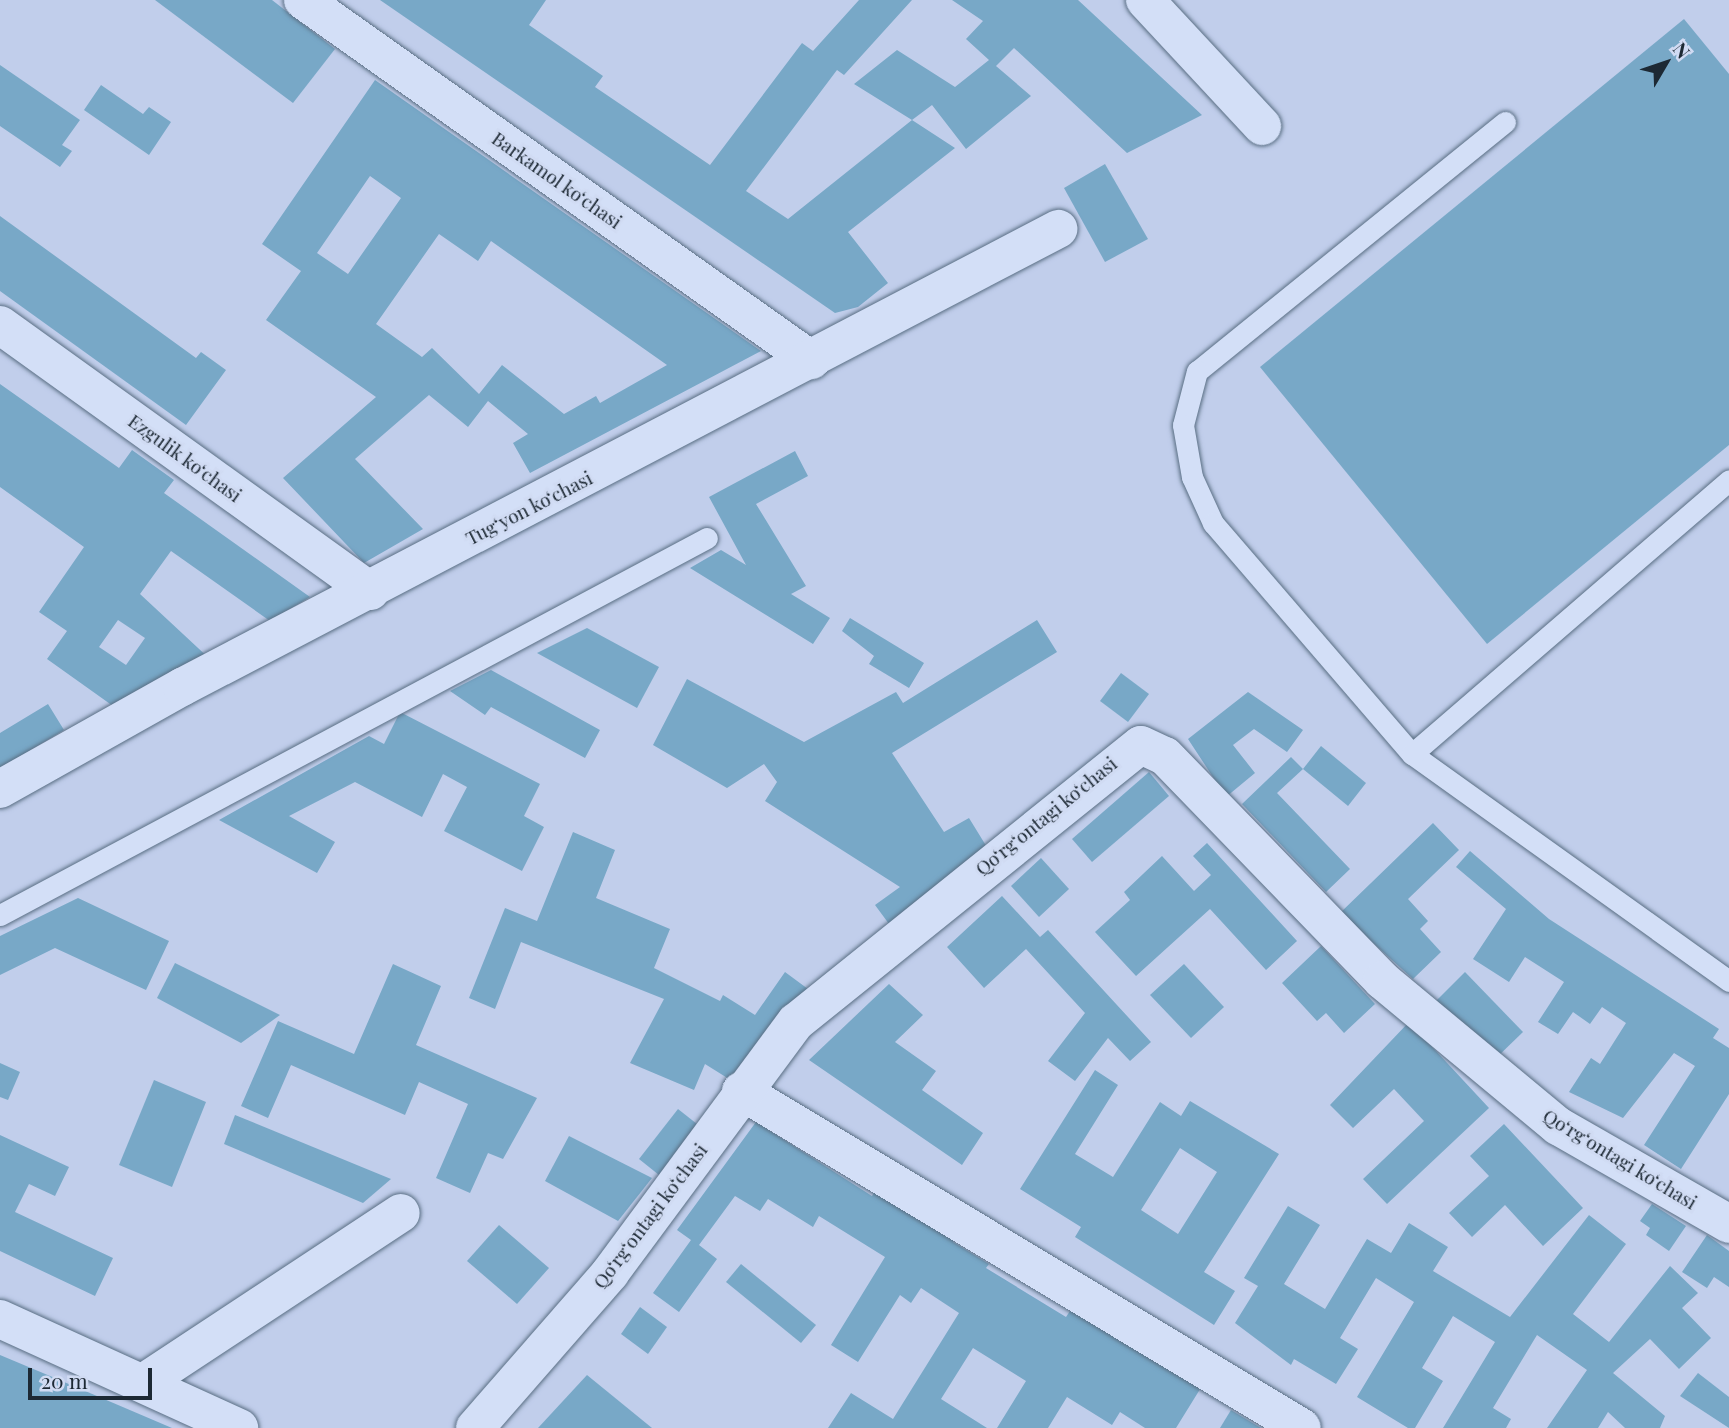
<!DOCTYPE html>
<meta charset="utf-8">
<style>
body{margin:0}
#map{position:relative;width:1729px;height:1428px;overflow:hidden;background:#c1ceeb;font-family:"Playfair Display",serif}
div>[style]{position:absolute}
.building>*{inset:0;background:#78a8c7}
.roads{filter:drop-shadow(0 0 2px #596e83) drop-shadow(0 0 2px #596e83)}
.service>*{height:21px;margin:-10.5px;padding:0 10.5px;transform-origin:10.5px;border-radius:10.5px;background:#d3dff7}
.minor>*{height:38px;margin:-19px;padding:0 19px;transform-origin:19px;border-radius:19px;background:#d3dff7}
span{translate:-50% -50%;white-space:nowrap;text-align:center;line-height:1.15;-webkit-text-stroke:6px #d0dbf3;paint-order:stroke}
.street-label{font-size:19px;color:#1d2934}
.north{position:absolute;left:1631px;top:28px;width:70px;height:70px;-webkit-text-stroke:5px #d0dbf3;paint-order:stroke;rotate:51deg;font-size:19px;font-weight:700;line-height:28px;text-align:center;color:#1d2934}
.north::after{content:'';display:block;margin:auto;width:24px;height:32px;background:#1d2934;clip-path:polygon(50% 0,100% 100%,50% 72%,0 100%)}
.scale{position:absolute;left:28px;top:1368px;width:124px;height:32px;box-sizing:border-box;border:4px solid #1d2934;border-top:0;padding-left:9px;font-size:21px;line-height:24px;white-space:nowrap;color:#1d2934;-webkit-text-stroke:5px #d0dbf3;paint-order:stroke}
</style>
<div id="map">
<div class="building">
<i style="clip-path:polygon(155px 0,272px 0,335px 49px,293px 103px)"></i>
<i style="clip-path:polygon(380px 0,546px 0,529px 25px,603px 76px,595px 87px,710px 165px,802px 43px,813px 51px,859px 0,912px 0,844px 75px,837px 70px,746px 191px,788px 219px,912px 120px,955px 148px,848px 232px,888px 283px,858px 307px,835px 313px)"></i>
<i style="clip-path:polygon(952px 0,1078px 0,1202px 115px,1127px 153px,1014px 48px,996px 66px,1031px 96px,966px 149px,932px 105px,912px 120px,854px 84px,897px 50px,955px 87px,989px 60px,966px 39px,983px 21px)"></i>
<i style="clip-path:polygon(1684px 19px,1729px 74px,1729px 445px,1487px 644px,1260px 367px)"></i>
<i style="clip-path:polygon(0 65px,80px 120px,62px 145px,72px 151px,60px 167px,0 126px)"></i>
<i style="clip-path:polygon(evenodd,375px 80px,761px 351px,530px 473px,513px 443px,528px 434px,488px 401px,468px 427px,429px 395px,355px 459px,423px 529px,364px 563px,283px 478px,376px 397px,266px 320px,301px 271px,262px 244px,375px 80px,370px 176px,401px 198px,348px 274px,317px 253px,370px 176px,375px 80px,439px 234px,478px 261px,491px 241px,667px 365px,600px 403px,596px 396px,564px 414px,502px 365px,479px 394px,432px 348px,422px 357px,376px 324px,439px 234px)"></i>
<i style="clip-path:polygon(101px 85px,143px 114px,149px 107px,171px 122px,149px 155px,84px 110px)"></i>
<i style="clip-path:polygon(1105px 164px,1148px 239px,1105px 262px,1064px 188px)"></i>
<i style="clip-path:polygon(0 216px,196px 358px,201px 352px,226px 370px,186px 425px,0 291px)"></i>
<i style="clip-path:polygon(evenodd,0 384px,119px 468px,132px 450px,174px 480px,164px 493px,310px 597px,270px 621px,171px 551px,140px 594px,212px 661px,120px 711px,47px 659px,67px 631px,39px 612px,84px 547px,0 487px,0 384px,118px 620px,145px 638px,126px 665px,99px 647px,118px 620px)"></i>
<i style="clip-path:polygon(795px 451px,808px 476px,756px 504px,806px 586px,791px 594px,830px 618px,813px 644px,690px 568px,721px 550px,746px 565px,709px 497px)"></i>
<i style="clip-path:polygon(850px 618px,924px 663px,909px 688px,869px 664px,874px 656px,842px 631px)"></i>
<i style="clip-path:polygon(1037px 620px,1057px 652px,892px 753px,944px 832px,969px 818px,993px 857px,892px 928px,875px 905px,900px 887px,765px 801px,777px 782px,764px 764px,727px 788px,653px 745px,687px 679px,804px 742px,896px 692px,903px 703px)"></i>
<i style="clip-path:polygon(587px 628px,659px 667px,637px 708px,537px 653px)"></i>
<i style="clip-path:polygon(491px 670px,600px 730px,585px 758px,491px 707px,485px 715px,450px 691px)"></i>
<i style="clip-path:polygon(1121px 673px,1149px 694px,1128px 722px,1100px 701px)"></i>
<i style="clip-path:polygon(1248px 692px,1303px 730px,1287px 752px,1254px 729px,1233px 745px,1255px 773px,1226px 797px,1188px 739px)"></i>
<i style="clip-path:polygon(48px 704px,64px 730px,3px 767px,0 776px,0 733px)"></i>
<i style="clip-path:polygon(400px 712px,540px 784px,524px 816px,544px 827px,522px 871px,444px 831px,467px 787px,443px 774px,422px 817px,355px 782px,289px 816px,335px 842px,317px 873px,219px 820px,369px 736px,384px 744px)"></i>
<i style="clip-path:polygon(1321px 746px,1366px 783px,1348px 806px,1303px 769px)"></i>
<i style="clip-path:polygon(1291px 757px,1303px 769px,1277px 793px,1350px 869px,1326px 892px,1242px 804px)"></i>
<i style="clip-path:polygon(1149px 772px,1169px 796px,1092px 862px,1072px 839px)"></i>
<i style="clip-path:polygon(1433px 823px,1459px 850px,1408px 899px,1428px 921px,1420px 929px,1441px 952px,1413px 979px,1340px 913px)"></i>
<i style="clip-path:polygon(573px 832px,615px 850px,596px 898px,670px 929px,654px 968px,720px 1001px,723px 995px,755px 1015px,785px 972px,808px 989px,737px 1084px,705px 1064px,694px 1090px,630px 1063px,664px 999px,521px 942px,495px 1009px,469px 998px,505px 908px,537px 921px)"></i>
<i style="clip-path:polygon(1207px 843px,1297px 941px,1266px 970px,1210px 909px,1136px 976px,1095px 932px,1130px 900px,1124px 892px,1162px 856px,1194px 891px,1211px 875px,1193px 856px)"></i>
<i style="clip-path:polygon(1470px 851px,1549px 919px,1719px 1029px,1713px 1038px,1729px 1048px,1729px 1094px,1681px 1169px,1644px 1145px,1695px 1066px,1674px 1053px,1623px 1118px,1569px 1092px,1591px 1058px,1600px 1064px,1626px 1023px,1602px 1007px,1590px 1024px,1573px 1012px,1558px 1034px,1538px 1022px,1564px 982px,1525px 957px,1509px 982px,1473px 959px,1506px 909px,1456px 867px)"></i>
<i style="clip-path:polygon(1041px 858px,1069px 889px,1039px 917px,1011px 886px)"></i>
<i style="clip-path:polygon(1002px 896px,1040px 937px,1048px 930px,1151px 1042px,1130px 1061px,1108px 1038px,1075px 1081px,1048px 1061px,1085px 1013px,1026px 949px,984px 988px,947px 947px)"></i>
<i style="clip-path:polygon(78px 898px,169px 941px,146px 990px,55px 948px,0 975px,0 936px)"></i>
<i style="clip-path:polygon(1321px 946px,1375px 1004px,1344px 1033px,1326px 1013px,1317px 1021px,1282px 983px)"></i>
<i style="clip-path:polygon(175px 963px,280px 1015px,241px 1043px,157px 998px)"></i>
<i style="clip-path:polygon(393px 964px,441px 986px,416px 1045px,537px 1098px,503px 1159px,488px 1153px,470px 1193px,436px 1178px,468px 1104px,419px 1082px,405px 1115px,291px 1065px,268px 1118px,241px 1106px,278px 1021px,354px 1054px)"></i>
<i style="clip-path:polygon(1184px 964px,1224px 1007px,1191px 1038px,1150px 995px)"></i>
<i style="clip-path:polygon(1465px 972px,1523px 1032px,1493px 1061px,1436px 1001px)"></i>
<i style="clip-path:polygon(889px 984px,923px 1015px,895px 1042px,936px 1071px,922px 1090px,983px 1133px,962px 1165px,809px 1060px)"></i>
<i style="clip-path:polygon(1409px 1022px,1489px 1108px,1387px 1204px,1363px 1179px,1424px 1121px,1394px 1089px,1353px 1128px,1330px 1105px)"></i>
<i style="clip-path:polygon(0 1063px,20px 1072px,8px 1100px,0 1097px)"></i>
<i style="clip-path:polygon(evenodd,1095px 1070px,1118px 1085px,1075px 1154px,1113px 1177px,1160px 1102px,1181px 1116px,1190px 1101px,1279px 1154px,1204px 1272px,1235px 1291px,1214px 1325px,1075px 1237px,1081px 1227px,1020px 1189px,1095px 1070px,1180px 1148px,1217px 1172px,1178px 1234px,1141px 1210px,1180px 1148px)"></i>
<i style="clip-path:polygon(154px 1080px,206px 1102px,172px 1187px,119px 1165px)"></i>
<i style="clip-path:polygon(678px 1109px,697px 1124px,659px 1175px,639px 1159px)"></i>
<i style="clip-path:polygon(235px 1115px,391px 1179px,363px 1203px,224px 1144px)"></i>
<i style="clip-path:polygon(756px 1122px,872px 1196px,877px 1188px,956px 1237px,953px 1242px,989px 1264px,986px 1268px,1066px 1317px,1074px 1305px,1202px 1386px,1176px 1428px,1145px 1428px,1120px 1412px,1112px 1425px,1067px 1397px,1048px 1428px,997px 1428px,1026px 1381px,973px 1348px,941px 1399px,987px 1428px,828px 1428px,851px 1393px,893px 1419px,959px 1313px,921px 1288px,911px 1303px,900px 1295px,858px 1362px,831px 1345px,885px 1257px,819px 1216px,813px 1227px,768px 1199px,760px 1211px,735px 1196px,699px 1245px,717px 1259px,679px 1312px,653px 1293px,691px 1240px,677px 1230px)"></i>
<i style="clip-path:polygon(1504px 1124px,1583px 1208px,1543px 1246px,1505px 1205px,1472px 1237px,1449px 1213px,1489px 1176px,1470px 1156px)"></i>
<i style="clip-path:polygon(0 1135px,69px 1167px,55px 1196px,29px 1184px,15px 1212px,113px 1258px,95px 1296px,0 1251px)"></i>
<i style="clip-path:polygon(569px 1136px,652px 1178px,618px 1221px,545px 1181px)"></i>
<i style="clip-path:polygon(1652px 1204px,1686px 1226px,1669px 1251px,1646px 1235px,1650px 1228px,1640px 1221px)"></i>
<i style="clip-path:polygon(1288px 1206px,1320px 1225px,1284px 1284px,1325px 1309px,1367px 1239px,1391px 1253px,1409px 1223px,1448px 1247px,1433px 1271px,1510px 1317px,1589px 1215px,1626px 1244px,1573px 1314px,1609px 1342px,1670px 1266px,1698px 1293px,1682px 1308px,1711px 1338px,1679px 1369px,1650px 1339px,1613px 1373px,1665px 1416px,1660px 1428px,1625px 1428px,1608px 1412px,1598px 1428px,1547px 1428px,1587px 1370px,1537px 1335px,1493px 1408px,1511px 1419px,1506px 1428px,1443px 1428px,1495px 1342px,1453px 1316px,1422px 1368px,1443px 1381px,1415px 1428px,1408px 1428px,1357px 1397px,1414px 1302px,1376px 1278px,1340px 1338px,1358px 1349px,1336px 1384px,1294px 1359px,1291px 1365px,1235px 1323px,1258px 1286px,1244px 1278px)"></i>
<i style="clip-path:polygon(499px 1225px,549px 1268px,517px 1304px,467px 1261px)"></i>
<i style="clip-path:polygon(1707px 1235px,1729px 1251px,1729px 1287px,1714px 1277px,1707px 1288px,1682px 1272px)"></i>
<i style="clip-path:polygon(741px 1264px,816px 1325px,801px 1343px,726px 1282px)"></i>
<i style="clip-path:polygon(640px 1307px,667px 1327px,648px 1354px,621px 1334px)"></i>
<i style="clip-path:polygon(0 1355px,50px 1376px,172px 1428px,0 1428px)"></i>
<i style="clip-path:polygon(1698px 1373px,1729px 1397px,1729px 1428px,1680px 1396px)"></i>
<i style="clip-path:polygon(587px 1375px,652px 1428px,538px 1428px)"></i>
<i style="clip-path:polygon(1231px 1410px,1261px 1428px,1220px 1428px)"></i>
</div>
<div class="roads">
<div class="service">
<i style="left:1505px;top:122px;width:396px;rotate:141deg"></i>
<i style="left:1197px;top:371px;width:56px;rotate:104.5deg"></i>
<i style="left:1183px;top:425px;width:53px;rotate:80.2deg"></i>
<i style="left:1192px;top:477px;width:51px;rotate:65.5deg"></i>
<i style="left:1213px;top:523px;width:305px;rotate:49.3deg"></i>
<i style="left:1412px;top:754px;width:390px;rotate:35.6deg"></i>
<i style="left:1412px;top:754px;width:419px;rotate:-40.8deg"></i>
<i style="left:0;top:915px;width:801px;rotate:-28.07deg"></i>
</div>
<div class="minor">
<i style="left:303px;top:0;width:623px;rotate:35.32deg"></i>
<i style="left:1145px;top:0;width:172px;rotate:47.1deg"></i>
<i style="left:0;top:325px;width:456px;rotate:35.7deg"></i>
<i style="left:0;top:789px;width:209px;rotate:-29.3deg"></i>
<i style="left:182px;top:687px;width:989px;rotate:-27.6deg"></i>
<i style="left:741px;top:1091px;width:654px;rotate:30.99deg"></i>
<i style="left:0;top:1319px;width:263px;rotate:24.5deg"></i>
<i style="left:146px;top:1381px;width:305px;rotate:-33.4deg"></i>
<i style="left:475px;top:1428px;width:206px;rotate:-48.9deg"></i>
<i style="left:610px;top:1273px;width:312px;rotate:-53.5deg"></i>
<i style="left:796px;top:1022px;width:442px;rotate:-38.8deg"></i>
<i style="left:1141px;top:745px;width:26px;rotate:25deg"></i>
<i style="left:1165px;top:756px;width:312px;rotate:45.9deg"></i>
<i style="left:1382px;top:980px;width:229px;rotate:39.7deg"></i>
<i style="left:1558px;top:1126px;width:197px;rotate:29.8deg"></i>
</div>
</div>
<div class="street-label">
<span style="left:557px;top:180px;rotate:35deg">Barkamol koʻchasi</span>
<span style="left:185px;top:458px;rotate:36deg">Ezgulik koʻchasi</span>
<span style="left:529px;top:508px;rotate:-27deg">Tugʻyon koʻchasi</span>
<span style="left:1046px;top:816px;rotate:-39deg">Qo‘rg‘ontagi ko‘chasi</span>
<span style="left:1620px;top:1159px;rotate:31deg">Qo‘rg‘ontagi ko‘chasi</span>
<span style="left:650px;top:1216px;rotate:-53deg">Qo‘rg‘ontagi ko‘chasi</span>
</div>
<div class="north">N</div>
<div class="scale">20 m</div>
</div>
